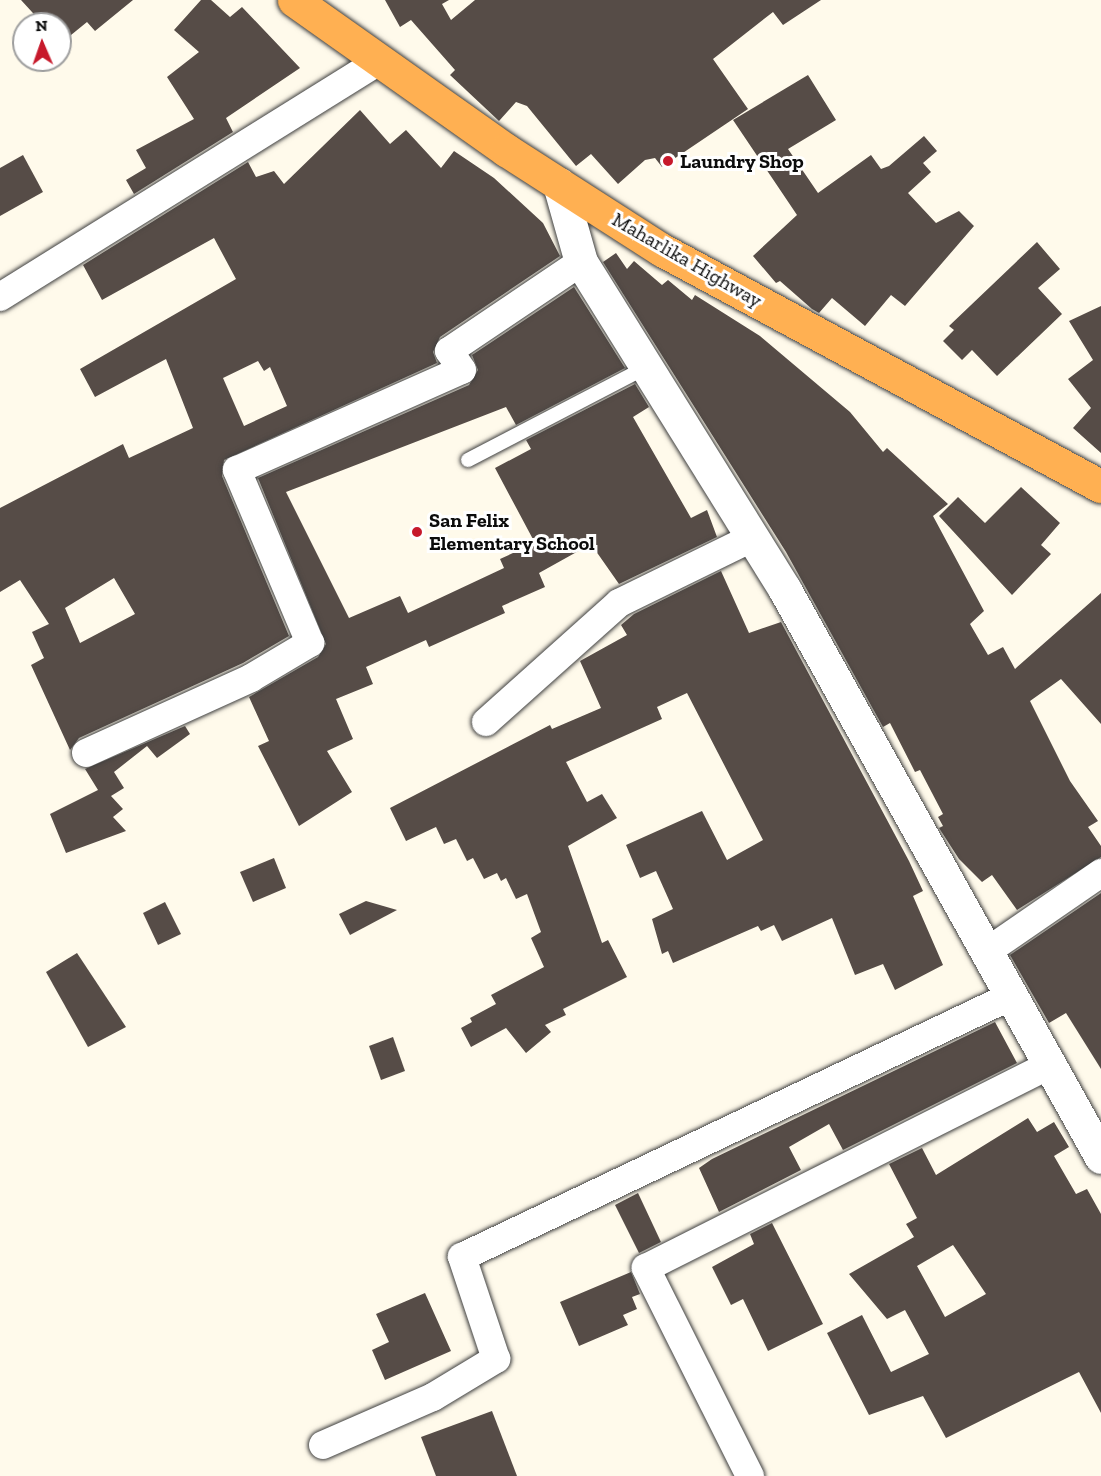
<!DOCTYPE html>
<style>
body{margin:0}
#map{position:relative;width:1101px;height:1476px;overflow:hidden;background:#fffaeb;font-family:"Zilla Slab",serif}
div>[style]{position:absolute}
.building>*{inset:0;background:#564c47}
.roads{filter:drop-shadow(0 0 2px #3f3f3f) drop-shadow(0 0 2px #3f3f3f)}
.service>*{height:14px;margin:-7px;padding:0 7px;transform-origin:7px;border-radius:7px;background:#fff}
.minor>*{height:28px;margin:-14px;padding:0 14px;transform-origin:14px;border-radius:14px;background:#fff}
.tertiary>*{height:33px;margin:-16.5px;padding:0 16.5px;transform-origin:16.5px;border-radius:16.5px;background:#fff}
.trunk>*{height:33px;margin:-16.5px;padding:0 16.5px;transform-origin:16.5px;border-radius:16.5px;background:#ffb052}
.dots>*{width:16px;height:16px;translate:-50% -50%;box-sizing:border-box;border:3px solid #fff;border-radius:50%}
span{translate:-50% -50%;white-space:nowrap;text-align:center;line-height:1.15;-webkit-text-stroke:6px #fff;paint-order:stroke}
.poi-label{font-size:20px;color:#0c0c0c;font-weight:700}
.left{translate:0 -50%;text-align:left}
.street-label{font-size:20px;color:#0c0c0c}
.north{position:absolute;left:12px;top:12px;width:60px;height:60px;box-sizing:border-box;background:#fff;border:2px solid #9e9e9e;border-radius:50%;rotate:358deg;font-size:16px;font-weight:700;line-height:24px;text-align:center;color:#0c0c0c}
.north::after{content:'';display:block;margin:auto;width:21px;height:27px;background:#c7192b;clip-path:polygon(50% 0,100% 100%,50% 72%,0 100%)}
</style>
<div id="map">
<div class="building">
<i style="clip-path:polygon(21px 0,133px 0,95px 31px,87px 22px,60px 44px,60px 24px,43px 24px)"></i>
<i style="clip-path:polygon(201px 0,211px 0,230px 17px,242px 7px,300px 68px,226px 118px,233px 132px,134px 194px,126px 180px,146px 168px,136px 150px,194px 119px,167px 77px,199px 52px,174px 30px)"></i>
<i style="clip-path:polygon(385px 0,449px 0,442px 4px,451px 20px,475px 0,821px 0,783px 25px,773px 12px,713px 59px,748px 109px,662px 167px,655px 158px,645px 160px,618px 184px,591px 154px,576px 166px,527px 106px,516px 102px,499px 121px,450px 75px,455px 70px,411px 20px,400px 27px)"></i>
<i style="clip-path:polygon(808px 75px,836px 120px,788px 149px,818px 193px,871px 155px,881px 169px,889px 166px,924px 136px,937px 151px,923px 163px,931px 172px,908px 193px,936px 223px,959px 211px,974px 226px,905px 306px,891px 295px,865px 326px,832px 298px,819px 313px,812px 309px,780px 281px,776px 283px,753px 256px,797px 215px,733px 120px)"></i>
<i style="clip-path:polygon(evenodd,360px 110px,390px 144px,406px 130px,441px 168px,454px 151px,494px 178px,543px 223px,560px 256px,440px 337px,433px 352px,437px 363px,224px 460px,222px 476px,289px 636px,243px 663px,79px 738px,70px 750px,31px 665px,44px 658px,32px 632px,49px 624px,20px 580px,0 592px,0 508px,123px 444px,129px 458px,193px 428px,166px 359px,95px 397px,80px 369px,236px 279px,214px 238px,102px 300px,83px 265px,248px 162px,256px 177px,274px 171px,284px 184px,360px 110px,258px 361px,264px 371px,270px 367px,287px 406px,244px 426px,223px 378px,258px 361px,360px 110px,114px 578px,135px 614px,80px 643px,65px 608px,114px 578px)"></i>
<i style="clip-path:polygon(23px 155px,43px 192px,0 216px,0 168px)"></i>
<i style="clip-path:polygon(1037px 242px,1060px 269px,1038px 288px,1062px 314px,997px 376px,972px 350px,962px 360px,943px 341px,954px 330px,949px 326px)"></i>
<i style="clip-path:polygon(616px 253px,627px 269px,634px 261px,662px 285px,668px 280px,692px 300px,695px 295px,760px 336px,850px 412px,883px 452px,887px 448px,948px 504px,933px 516px,984px 611px,970px 624px,988px 655px,1003px 647px,1015px 669px,1101px 593px,1101px 724px,1061px 679px,1030px 701px,1070px 781px,1098px 821px,1088px 827px,1101px 846px,1101px 857px,1017px 910px,992px 875px,982px 882px,959px 859px,939px 828px,943px 826px,938px 817px,943px 814px,920px 770px,915px 772px,890px 723px,883px 727px,786px 552px,603px 262px)"></i>
<i style="clip-path:polygon(574px 287px,625px 368px,516px 425px,506px 407px,286px 492px,349px 618px,400px 596px,408px 613px,504px 568px,500px 559px,535px 543px,495px 468px,531px 449px,526px 440px,635px 384px,649px 407px,633px 417px,691px 518px,707px 510px,717px 537px,619px 584px,591px 544px,539px 573px,545px 587px,502px 606px,505px 613px,429px 647px,426px 640px,366px 667px,373px 684px,336px 699px,353px 739px,327px 751px,352px 792px,299px 826px,258px 746px,269px 741px,249px 697px,318px 657px,326px 644px,258px 478px,469px 385px,478px 370px,472px 355px)"></i>
<i style="clip-path:polygon(1101px 306px,1101px 453px,1073px 428px,1091px 408px,1068px 379px,1093px 360px,1069px 321px)"></i>
<i style="clip-path:polygon(1021px 487px,1060px 523px,1041px 545px,1051px 554px,1012px 595px,939px 516px,958px 497px,985px 523px)"></i>
<i style="clip-path:polygon(721px 571px,749px 633px,781px 622px,909px 861px,923px 891px,913px 896px,943px 965px,895px 990px,883px 964px,855px 975px,832px 918px,782px 941px,774px 925px,761px 931px,758px 926px,673px 963px,668px 951px,662px 954px,652px 919px,673px 909px,656px 871px,640px 878px,626px 845px,702px 811px,727px 860px,763px 840px,687px 693px,657px 707px,662px 719px,566px 762px,587px 802px,602px 794px,617px 818px,568px 846px,602px 943px,608px 940px,627px 977px,563px 1009px,566px 1015px,545px 1025px,551px 1032px,526px 1053px,506px 1028px,471px 1047px,461px 1028px,472px 1022px,470px 1018px,496px 1004px,491px 995px,544px 967px,531px 938px,541px 932px,527px 894px,516px 899px,506px 878px,501px 881px,497px 873px,484px 879px,473px 858px,467px 861px,456px 839px,444px 844px,436px 827px,406px 841px,390px 808px,550px 725px,552px 729px,601px 708px,580px 661px,627px 635px,621px 625px,634px 614px)"></i>
<i style="clip-path:polygon(185px 726px,190px 734px,157px 758px,147px 746px,114px 772px,124px 788px,111px 796px,123px 809px,113px 817px,126px 831px,66px 853px,50px 814px,98px 790px,85px 769px)"></i>
<i style="clip-path:polygon(274px 858px,286px 888px,253px 902px,240px 872px)"></i>
<i style="clip-path:polygon(1101px 893px,1101px 1069px,1066px 1013px,1049px 1023px,1010px 955px)"></i>
<i style="clip-path:polygon(366px 901px,397px 910px,350px 935px,339px 914px)"></i>
<i style="clip-path:polygon(165px 902px,181px 934px,158px 945px,143px 913px)"></i>
<i style="clip-path:polygon(77px 953px,126px 1027px,88px 1047px,46px 972px)"></i>
<i style="clip-path:polygon(995px 1022px,1017px 1063px,843px 1150px,829px 1124px,789px 1147px,801px 1170px,719px 1212px,699px 1168px,712px 1159px)"></i>
<i style="clip-path:polygon(393px 1037px,405px 1071px,381px 1080px,369px 1046px)"></i>
<i style="clip-path:polygon(evenodd,1028px 1118px,1037px 1132px,1054px 1122px,1069px 1147px,1054px 1156px,1076px 1194px,1087px 1189px,1101px 1214px,1101px 1413px,1079px 1372px,946px 1438px,923px 1396px,869px 1415px,827px 1333px,862px 1315px,891px 1372px,929px 1354px,905px 1310px,887px 1319px,849px 1274px,914px 1237px,906px 1224px,917px 1218px,889px 1164px,922px 1148px,936px 1175px,1028px 1118px,953px 1245px,986px 1294px,945px 1317px,917px 1266px,953px 1245px)"></i>
<i style="clip-path:polygon(638px 1193px,661px 1242px,639px 1253px,615px 1205px)"></i>
<i style="clip-path:polygon(772px 1223px,823px 1324px,768px 1351px,743px 1299px,731px 1305px,712px 1267px,754px 1244px,750px 1234px)"></i>
<i style="clip-path:polygon(631px 1272px,640px 1294px,632px 1297px,637px 1309px,623px 1315px,628px 1325px,579px 1346px,560px 1302px)"></i>
<i style="clip-path:polygon(425px 1293px,451px 1351px,385px 1380px,372px 1350px,389px 1342px,376px 1314px)"></i>
<i style="clip-path:polygon(492px 1411px,517px 1476px,436px 1476px,421px 1437px)"></i>
</div>
<div class="roads">
<div class="service">
<i style="left:468px;top:460px;width:202px;rotate:-27.5deg"></i>
</div>
<div class="minor">
<i style="left:0;top:297px;width:446px;rotate:-31.9deg"></i>
<i style="left:486px;top:722px;width:178px;rotate:-41.8deg"></i>
<i style="left:619px;top:603px;width:150px;rotate:-26.1deg"></i>
<i style="left:86px;top:753px;width:181px;rotate:-24.4deg"></i>
<i style="left:251px;top:678px;width:69px;rotate:-30.7deg"></i>
<i style="left:310px;top:643px;width:188px;rotate:-112.9deg"></i>
<i style="left:237px;top:470px;width:246px;rotate:-24deg"></i>
<i style="left:462px;top:370px;width:23px;rotate:-124deg"></i>
<i style="left:449px;top:351px;width:159px;rotate:-34deg"></i>
<i style="left:989px;top:950px;width:136px;rotate:-34.5deg"></i>
<i style="left:323px;top:1445px;width:120px;rotate:-23.6deg"></i>
<i style="left:433px;top:1397px;width:74px;rotate:-31.1deg"></i>
<i style="left:496px;top:1359px;width:108px;rotate:-108.4deg"></i>
<i style="left:462px;top:1257px;width:606px;rotate:-25.42deg"></i>
<i style="left:750px;top:1476px;width:233px;rotate:-116.6deg"></i>
<i style="left:646px;top:1268px;width:451px;rotate:-26.7deg"></i>
</div>
<div class="tertiary">
<i style="left:559px;top:184px;width:81px;rotate:74.2deg"></i>
<i style="left:581px;top:262px;width:386px;rotate:58.1deg"></i>
<i style="left:785px;top:590px;width:649px;rotate:60.87deg"></i>
</div>
<div class="trunk">
<i style="left:294px;top:0;width:260px;rotate:35.3deg"></i>
<i style="left:506px;top:150px;width:185px;rotate:32.7deg"></i>
<i style="left:662px;top:250px;width:498px;rotate:28.3deg"></i>
</div>
</div>
<div class="dots">
<i style="left:668px;top:161px;background:#c7192b"></i>
<i style="left:417px;top:532px;background:#c7192b"></i>
</div>
<div class="poi-label">
<span class="left" style="left:680px;top:161px">Laundry Shop</span>
<span class="left" style="left:429px;top:532px">San Felix<br>Elementary School</span>
</div>
<div class="street-label">
<span style="left:687px;top:260px;rotate:30deg">Maharlika Highway</span>
</div>
<div class="north">N</div>
</div>
